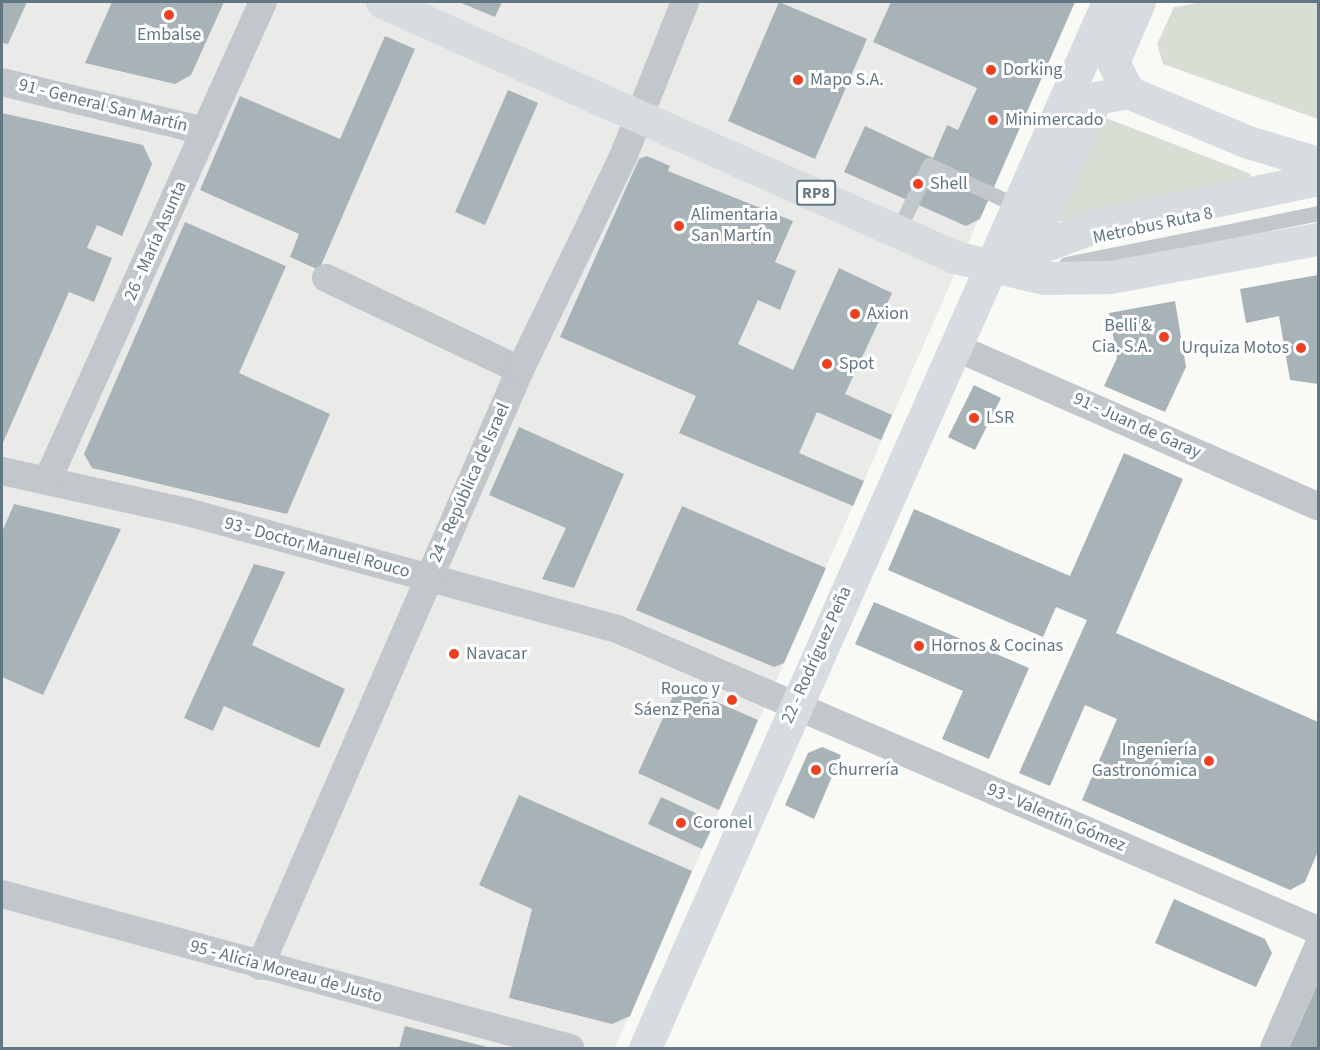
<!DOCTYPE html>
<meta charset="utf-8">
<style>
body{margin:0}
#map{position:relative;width:1320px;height:1050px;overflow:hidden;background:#f9f9f6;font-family:"Source Sans 3",sans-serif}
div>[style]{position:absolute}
.built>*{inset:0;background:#eaeae9}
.green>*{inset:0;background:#d9ded5}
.building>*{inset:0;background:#a8b3b8}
.lane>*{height:15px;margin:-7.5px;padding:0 7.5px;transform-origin:7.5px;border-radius:7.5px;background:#c1c7ca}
.street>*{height:28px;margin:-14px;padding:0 14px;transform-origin:14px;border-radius:14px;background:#c1c7ca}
.secondary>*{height:33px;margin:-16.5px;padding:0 16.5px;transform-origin:16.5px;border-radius:16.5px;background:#d6dcdf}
.primary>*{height:33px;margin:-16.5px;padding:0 16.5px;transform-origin:16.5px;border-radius:16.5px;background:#d6dcdf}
.dots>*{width:16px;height:16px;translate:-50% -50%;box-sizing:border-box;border:3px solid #fff;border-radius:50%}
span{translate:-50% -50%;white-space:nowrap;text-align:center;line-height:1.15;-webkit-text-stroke:6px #fff;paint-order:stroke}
.shield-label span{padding:2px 4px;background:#fff;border:2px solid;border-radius:4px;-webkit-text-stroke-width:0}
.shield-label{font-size:16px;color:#627783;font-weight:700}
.poi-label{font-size:18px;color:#627783}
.left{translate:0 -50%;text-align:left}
.right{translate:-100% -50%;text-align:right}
.street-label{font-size:18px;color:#627783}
.frame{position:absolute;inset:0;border:3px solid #627783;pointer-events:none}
</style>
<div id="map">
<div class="built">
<i style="clip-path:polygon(2px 2px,1074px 2px,615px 1048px,2px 1048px)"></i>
</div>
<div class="green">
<i style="clip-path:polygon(1204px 2px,1318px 2px,1318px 119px,1163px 64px,1157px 44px,1174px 7px)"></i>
<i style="clip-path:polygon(1101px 116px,1251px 174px,1245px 184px,1060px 222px,1056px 211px)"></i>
</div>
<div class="building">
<i style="clip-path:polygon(2px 2px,27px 2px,8px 44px,2px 43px)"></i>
<i style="clip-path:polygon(evenodd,112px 2px,224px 2px,191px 75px,175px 84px,85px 63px,112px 2px,144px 23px,155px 28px,149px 42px,138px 37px,144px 23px)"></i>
<i style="clip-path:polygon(459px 2px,502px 2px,495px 17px)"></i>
<i style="clip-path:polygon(779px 2px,867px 39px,815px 159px,728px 121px)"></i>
<i style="clip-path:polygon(891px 2px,1075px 2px,980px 219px,966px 226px,844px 172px,865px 126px,933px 158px,947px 125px,958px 130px,977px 88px,873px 42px)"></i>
<i style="clip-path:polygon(385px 36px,415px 49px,319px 270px,290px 257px,299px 234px,200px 190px,240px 96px,340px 139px)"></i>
<i style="clip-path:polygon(508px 90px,538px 103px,485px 225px,455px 212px)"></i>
<i style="clip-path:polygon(2px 113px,143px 145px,152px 164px,122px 236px,97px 225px,87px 248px,112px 258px,94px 302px,69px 292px,2px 445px)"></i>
<i style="clip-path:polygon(647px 156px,670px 166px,668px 171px,793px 221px,775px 262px,796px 271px,780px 310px,758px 300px,738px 344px,793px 370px,839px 268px,892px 293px,845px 394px,892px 415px,881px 440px,817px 412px,799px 453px,864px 481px,853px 506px,679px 433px,696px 396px,560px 337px,639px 159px)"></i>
<i style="clip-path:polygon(185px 222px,286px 266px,239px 373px,330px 414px,287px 514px,92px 468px,84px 454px)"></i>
<i style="clip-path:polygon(1318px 275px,1318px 384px,1290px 380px,1279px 316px,1246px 323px,1240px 289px)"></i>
<i style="clip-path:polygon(1175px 301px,1186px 367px,1165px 412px,1104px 386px,1117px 358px,1109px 313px)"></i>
<i style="clip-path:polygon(974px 385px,1001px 398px,975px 450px,948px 437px)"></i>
<i style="clip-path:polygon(519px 427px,624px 474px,574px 588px,542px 579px,566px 528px,489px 495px)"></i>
<i style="clip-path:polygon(1124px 453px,1183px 479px,1116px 633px,1318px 722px,1318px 851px,1305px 882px,1290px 890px,1082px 800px,1117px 719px,1085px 705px,1050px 786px,1019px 773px,1087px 620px,1056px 607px,1043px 637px,888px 570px,914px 509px,1070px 576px)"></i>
<i style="clip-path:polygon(14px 504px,121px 529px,43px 695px,2px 677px,2px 532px)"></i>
<i style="clip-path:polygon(682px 506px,826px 568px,784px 663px,774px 667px,636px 610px)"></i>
<i style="clip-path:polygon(254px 564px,285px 572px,252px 645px,345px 689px,319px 748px,224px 706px,213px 731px,184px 718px)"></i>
<i style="clip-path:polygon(874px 602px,1029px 668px,989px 759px,942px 739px,963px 691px,855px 644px)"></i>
<i style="clip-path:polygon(678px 685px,758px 720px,719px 810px,638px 773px)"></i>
<i style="clip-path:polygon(822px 747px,841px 755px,814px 819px,785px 805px,808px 753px)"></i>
<i style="clip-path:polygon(519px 795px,692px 871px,630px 1016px,612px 1024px,509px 998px,532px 909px,479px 885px)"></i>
<i style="clip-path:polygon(661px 797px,715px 822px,702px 849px,648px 824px)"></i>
<i style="clip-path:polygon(1174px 899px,1265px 939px,1272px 953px,1256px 987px,1155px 943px)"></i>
<i style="clip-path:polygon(1318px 982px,1318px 1048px,1289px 1048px,1299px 1026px)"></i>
<i style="clip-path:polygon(405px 1026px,491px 1048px,399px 1048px)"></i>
</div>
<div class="lane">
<i style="left:898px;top:231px;width:73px;rotate:-64.8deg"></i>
<i style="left:929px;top:165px;width:100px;rotate:24.8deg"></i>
<i style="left:1066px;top:264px;width:257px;rotate:-11.4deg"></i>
</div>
<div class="street">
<i style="left:2px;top:82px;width:209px;rotate:13.6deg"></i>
<i style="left:326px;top:278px;width:215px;rotate:25.4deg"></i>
<i style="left:955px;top:347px;width:396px;rotate:23.7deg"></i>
<i style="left:2px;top:471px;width:189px;rotate:12.5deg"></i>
<i style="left:187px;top:512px;width:446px;rotate:15.2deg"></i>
<i style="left:617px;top:629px;width:763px;rotate:23.24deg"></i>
<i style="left:48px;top:479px;width:523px;rotate:-65.74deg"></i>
<i style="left:2px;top:894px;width:589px;rotate:15.17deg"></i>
<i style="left:260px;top:966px;width:650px;rotate:-66.43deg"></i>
<i style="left:520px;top:370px;width:237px;rotate:-64.2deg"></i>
<i style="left:623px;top:157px;width:167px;rotate:-68.2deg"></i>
<i style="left:1274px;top:1048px;width:110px;rotate:-66.5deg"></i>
</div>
<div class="secondary">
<i style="left:1113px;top:62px;width:65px;rotate:-66.6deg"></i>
<i style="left:1010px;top:248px;width:49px;rotate:-45.8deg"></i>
<i style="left:1044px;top:213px;width:126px;rotate:-65.7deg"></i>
<i style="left:645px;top:1048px;width:1144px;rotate:-66.12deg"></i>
</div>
<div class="primary">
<i style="left:382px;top:2px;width:627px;rotate:23.99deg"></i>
<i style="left:955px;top:257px;width:91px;rotate:13.3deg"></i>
<i style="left:1044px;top:278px;width:66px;rotate:-0.9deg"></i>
<i style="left:1110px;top:277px;width:211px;rotate:-10.4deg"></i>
<i style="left:1113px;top:62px;width:34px;rotate:63deg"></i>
<i style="left:1096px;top:98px;width:33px;rotate:-11deg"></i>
<i style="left:1128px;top:92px;width:130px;rotate:22.6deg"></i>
<i style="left:1248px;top:142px;width:73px;rotate:16.7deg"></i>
<i style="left:995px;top:264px;width:111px;rotate:-20.6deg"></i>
<i style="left:1099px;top:225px;width:224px;rotate:-11.9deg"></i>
</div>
<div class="dots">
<i style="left:169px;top:15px;background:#ee4021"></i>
<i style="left:991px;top:70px;background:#ee4021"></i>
<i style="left:798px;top:80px;background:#ee4021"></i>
<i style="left:993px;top:120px;background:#ee4021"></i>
<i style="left:918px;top:184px;background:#ee4021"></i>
<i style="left:679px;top:226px;background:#ee4021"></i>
<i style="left:855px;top:314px;background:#ee4021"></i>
<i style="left:1164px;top:337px;background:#ee4021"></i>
<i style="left:1301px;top:348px;background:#ee4021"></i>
<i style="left:827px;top:364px;background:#ee4021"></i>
<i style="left:974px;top:418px;background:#ee4021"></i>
<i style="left:919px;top:646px;background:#ee4021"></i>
<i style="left:454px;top:654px;background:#ee4021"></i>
<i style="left:732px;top:700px;background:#ee4021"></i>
<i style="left:1209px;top:761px;background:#ee4021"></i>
<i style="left:816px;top:770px;background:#ee4021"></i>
<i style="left:681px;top:823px;background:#ee4021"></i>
</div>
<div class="shield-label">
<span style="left:816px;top:193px">RP8</span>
</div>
<div class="poi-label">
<span style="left:169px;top:35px">Embalse</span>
<span class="left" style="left:1003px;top:70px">Dorking</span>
<span class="left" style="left:810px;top:80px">Mapo S.A.</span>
<span class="left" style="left:1005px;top:120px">Minimercado</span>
<span class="left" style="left:930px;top:184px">Shell</span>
<span class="left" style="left:691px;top:226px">Alimentaria<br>San Martín</span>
<span class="left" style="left:867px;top:314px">Axion</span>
<span class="right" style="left:1152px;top:337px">Belli &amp;<br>Cia. S.A.</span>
<span class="right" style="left:1289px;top:348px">Urquiza Motos</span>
<span class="left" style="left:839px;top:364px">Spot</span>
<span class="left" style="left:986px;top:418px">LSR</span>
<span class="left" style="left:931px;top:646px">Hornos &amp; Cocinas</span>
<span class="left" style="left:466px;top:654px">Navacar</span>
<span class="right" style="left:720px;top:700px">Rouco y<br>Sáenz Peña</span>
<span class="right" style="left:1197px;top:761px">Ingeniería<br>Gastronómica</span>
<span class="left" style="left:828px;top:770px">Churrería</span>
<span class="left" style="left:693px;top:823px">Coronel</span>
</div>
<div class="street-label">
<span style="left:103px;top:106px;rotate:14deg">91 - General San Martín</span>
<span style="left:1153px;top:226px;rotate:-12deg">Metrobus Ruta 8</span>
<span style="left:156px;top:241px;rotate:-66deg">26 - María Asunta</span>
<span style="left:1137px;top:426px;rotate:24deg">91 - Juan de Garay</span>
<span style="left:470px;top:483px;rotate:-66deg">24 - República de Israel</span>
<span style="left:317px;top:548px;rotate:15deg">93 - Doctor Manuel Rouco</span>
<span style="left:817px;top:655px;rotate:-66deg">22 - Rodríguez Peña</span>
<span style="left:1056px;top:818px;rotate:23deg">93 - Valentín Gómez</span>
<span style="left:286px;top:972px;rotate:15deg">95 - Alicia Moreau de Justo</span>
</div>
<div class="frame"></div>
</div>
